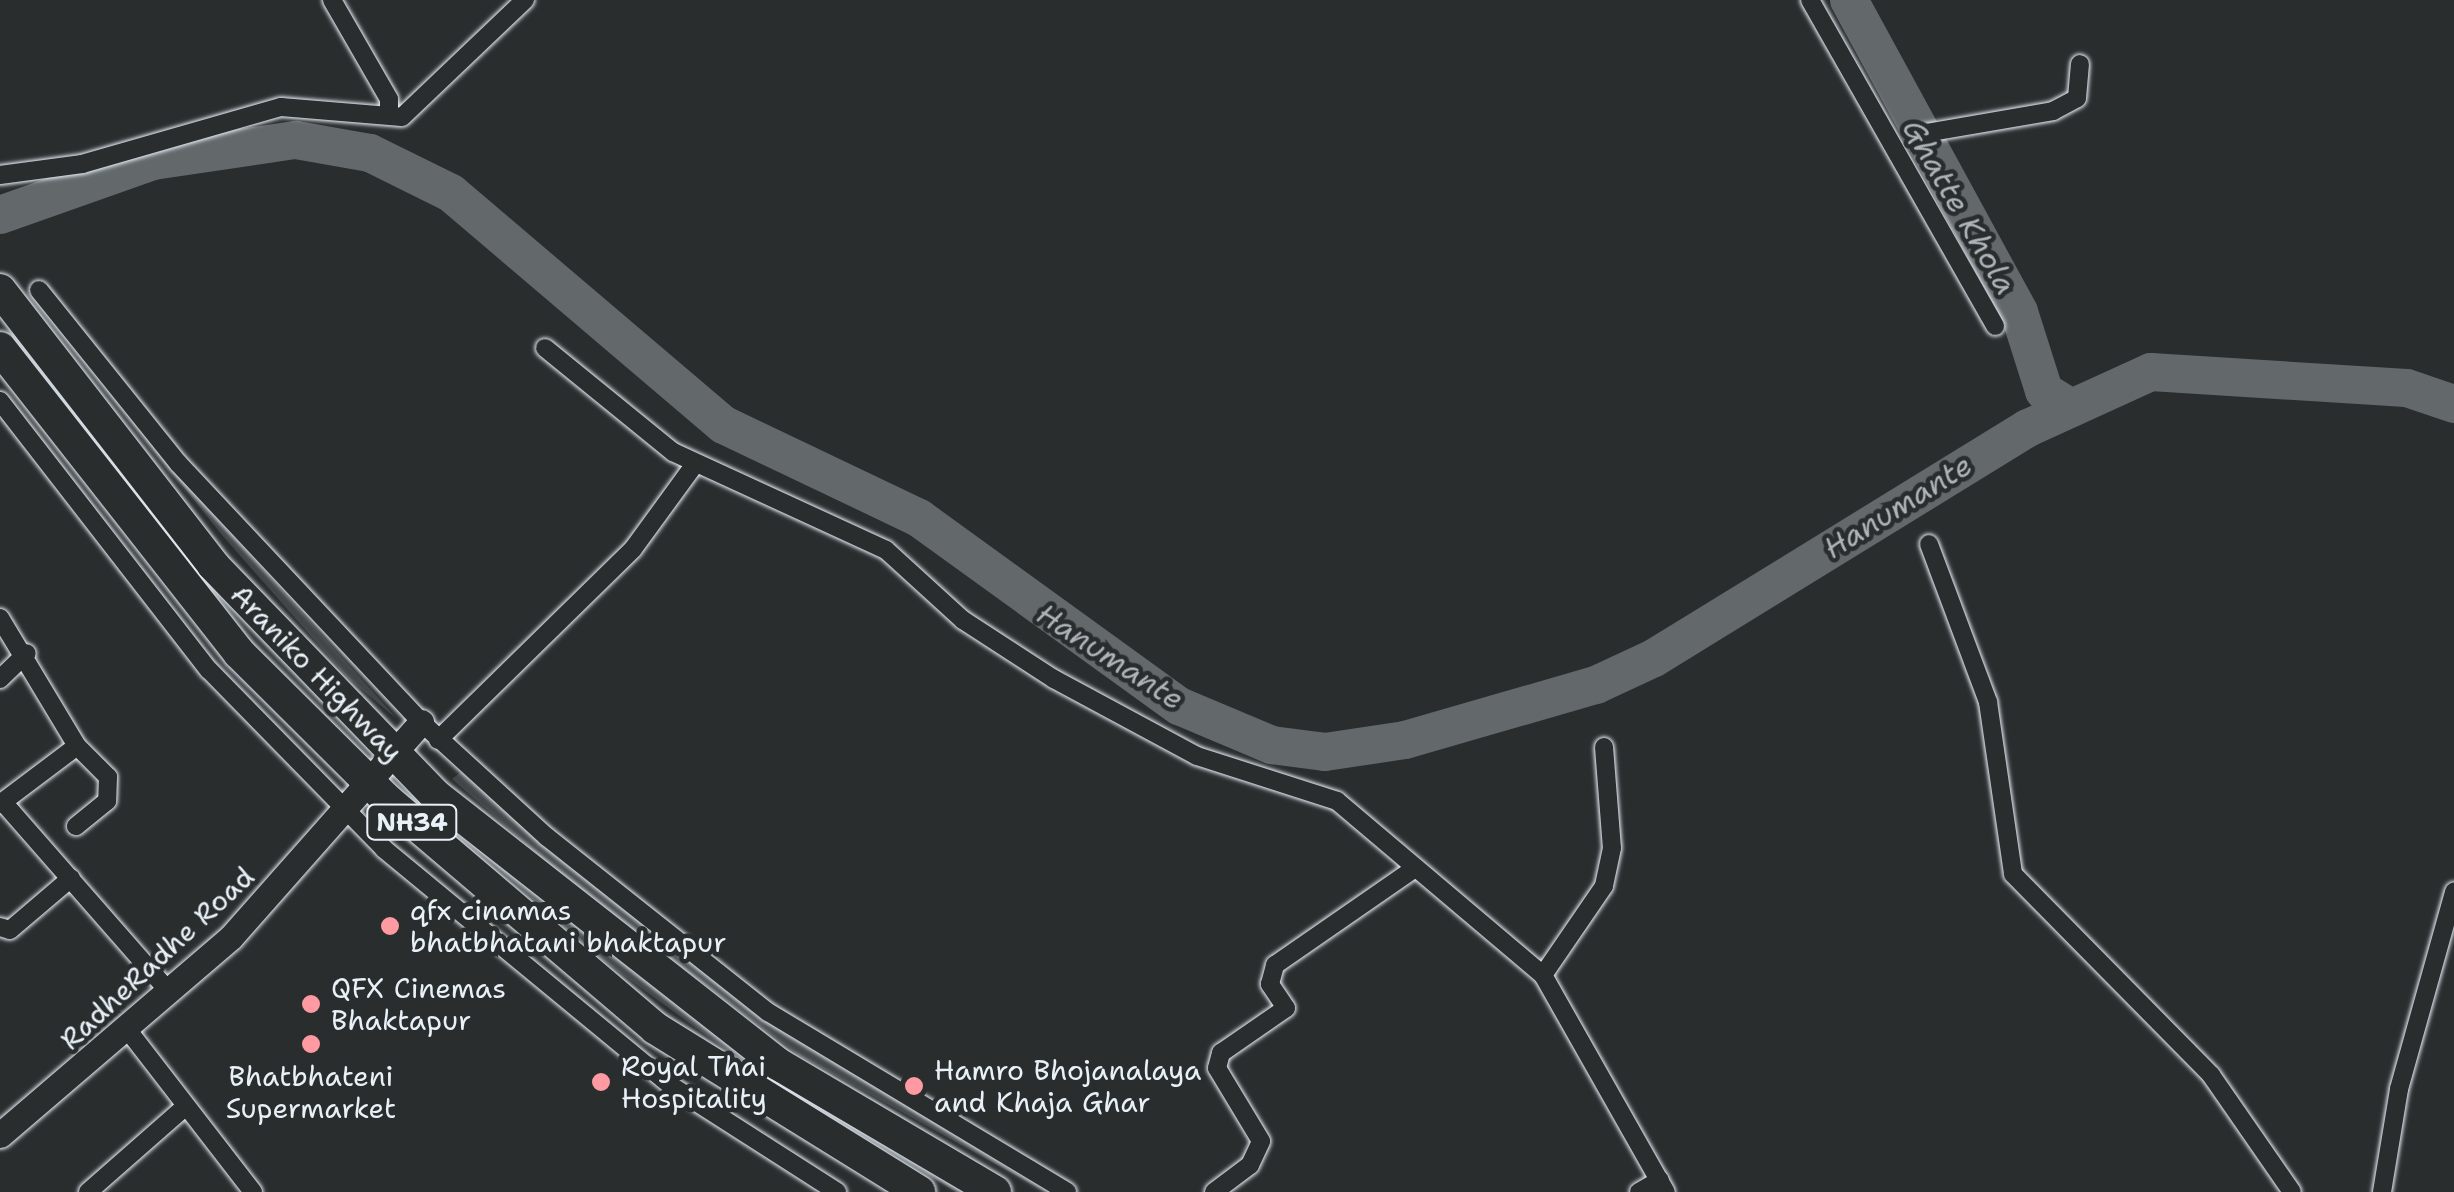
<!DOCTYPE html>
<style>
body{margin:0}
#map{position:relative;width:2454px;height:1192px;overflow:hidden;background:#2a2d2e;font-family:"Shantell Sans",sans-serif}
div>[style]{position:absolute}
.green>*{inset:0;background:#424648}
.river>*{height:38px;margin:-19px;padding:0 19px;transform-origin:19px;border-radius:19px;background:#63686b}
.roads{filter:drop-shadow(0 0 2px #e8f1f8) drop-shadow(0 0 2px #e8f1f8)}
.street>*{height:18px;margin:-9px;padding:0 9px;transform-origin:9px;border-radius:9px;background:#2a2d2e}
.secondary>*{height:25px;margin:-12.5px;padding:0 12.5px;transform-origin:12.5px;border-radius:12.5px;background:#2a2d2e}
.highway>*{height:32px;margin:-16px;padding:0 16px;transform-origin:16px;border-radius:16px;background:#2a2d2e}
.dots>*{width:28px;height:28px;translate:-50% -50%;box-sizing:border-box;border:5px solid #2a2d2e;border-radius:50%}
span{translate:-50% -50%;white-space:nowrap;text-align:center;line-height:1.15;-webkit-text-stroke:9px #2a2d2e;paint-order:stroke}
.shield-label span{padding:2px 8px;background:#2a2d2e;border:2px solid;border-radius:8px;-webkit-text-stroke-width:0}
.shield-label{font-size:25px;color:#e8f1f8;font-weight:700}
.street-label{font-size:28px;color:#e8f1f8}
.poi-label{font-size:28px;color:#e8f1f8}
.left{translate:0 -50%;text-align:left}
.water-label{font-size:30px;color:#acb3b9;font-style:italic}
</style>
<div id="map">
<div class="green">
<i style="clip-path:polygon(35px 299px,179px 476px,397px 719px,348px 678px,221px 534px)"></i>
<i style="clip-path:polygon(461px 772px,736px 999px,1046px 1192px,799px 1055px,575px 887px,452px 779px)"></i>
<i style="clip-path:polygon(402px 783px,978px 1192px,956px 1192px,737px 1058px,596px 955px)"></i>
</div>
<div class="river">
<i style="left:1849px;top:0;width:355px;rotate:61.4deg"></i>
<i style="left:2019px;top:312px;width:83px;rotate:72.4deg"></i>
<i style="left:2044px;top:391px;width:32px;rotate:32deg"></i>
<i style="left:0;top:215px;width:162px;rotate:-19.4deg"></i>
<i style="left:153px;top:161px;width:145px;rotate:-8.4deg"></i>
<i style="left:296px;top:140px;width:75px;rotate:10deg"></i>
<i style="left:370px;top:153px;width:90px;rotate:26.3deg"></i>
<i style="left:451px;top:193px;width:358px;rotate:40.4deg"></i>
<i style="left:724px;top:425px;width:216px;rotate:25.5deg"></i>
<i style="left:919px;top:518px;width:321px;rotate:35.9deg"></i>
<i style="left:1179px;top:706px;width:101px;rotate:22.8deg"></i>
<i style="left:1272px;top:745px;width:53px;rotate:7.5deg"></i>
<i style="left:1325px;top:752px;width:81px;rotate:-8.5deg"></i>
<i style="left:1405px;top:740px;width:199px;rotate:-16.1deg"></i>
<i style="left:1596px;top:685px;width:64px;rotate:-25deg"></i>
<i style="left:1654px;top:658px;width:439px;rotate:-31.6deg"></i>
<i style="left:2028px;top:428px;width:135px;rotate:-24.5deg"></i>
<i style="left:2151px;top:372px;width:256px;rotate:3.6deg"></i>
<i style="left:2407px;top:388px;width:50px;rotate:18.8deg"></i>
</div>
<div class="roads">
<div class="street">
<i style="left:332px;top:0;width:114px;rotate:60.1deg"></i>
<i style="left:389px;top:99px;width:16px;rotate:90deg"></i>
<i style="left:1810px;top:0;width:375px;rotate:60.4deg"></i>
<i style="left:1920px;top:134px;width:135px;rotate:-9.8deg"></i>
<i style="left:2053px;top:111px;width:27px;rotate:-28deg"></i>
<i style="left:2077px;top:98px;width:34px;rotate:-85deg"></i>
<i style="left:0;top:175px;width:83px;rotate:-7.6deg"></i>
<i style="left:82px;top:164px;width:207px;rotate:-16deg"></i>
<i style="left:281px;top:107px;width:121px;rotate:4.7deg"></i>
<i style="left:402px;top:117px;width:170px;rotate:-43.6deg"></i>
<i style="left:39px;top:290px;width:222px;rotate:51.2deg"></i>
<i style="left:178px;top:463px;width:355px;rotate:46.8deg"></i>
<i style="left:421px;top:722px;width:171px;rotate:42.4deg"></i>
<i style="left:547px;top:837px;width:282px;rotate:38.4deg"></i>
<i style="left:768px;top:1012px;width:349px;rotate:31deg"></i>
<i style="left:545px;top:348px;width:165px;rotate:39.1deg"></i>
<i style="left:673px;top:452px;width:234px;rotate:24.7deg"></i>
<i style="left:886px;top:550px;width:104px;rotate:42.3deg"></i>
<i style="left:963px;top:620px;width:108px;rotate:33deg"></i>
<i style="left:1054px;top:679px;width:162px;rotate:28.3deg"></i>
<i style="left:1197px;top:756px;width:147px;rotate:17.8deg"></i>
<i style="left:1337px;top:801px;width:270px;rotate:40.2deg"></i>
<i style="left:0;top:401px;width:341px;rotate:52.2deg"></i>
<i style="left:209px;top:670px;width:250px;rotate:45.6deg"></i>
<i style="left:384px;top:849px;width:374px;rotate:39.5deg"></i>
<i style="left:673px;top:1087px;width:195px;rotate:32.6deg"></i>
<i style="left:1929px;top:544px;width:169px;rotate:69.5deg"></i>
<i style="left:1988px;top:702px;width:174px;rotate:81.7deg"></i>
<i style="left:2013px;top:874px;width:282px;rotate:45.4deg"></i>
<i style="left:2211px;top:1075px;width:142px;rotate:55.3deg"></i>
<i style="left:0;top:618px;width:149px;rotate:59deg"></i>
<i style="left:77px;top:746px;width:44px;rotate:45deg"></i>
<i style="left:108px;top:777px;width:24px;rotate:92deg"></i>
<i style="left:107px;top:801px;width:40px;rotate:141deg"></i>
<i style="left:0;top:679px;width:37px;rotate:-44deg"></i>
<i style="left:438px;top:740px;width:273px;rotate:-44.4deg"></i>
<i style="left:633px;top:549px;width:105px;rotate:-53.9deg"></i>
<i style="left:1604px;top:747px;width:101px;rotate:85.5deg"></i>
<i style="left:1612px;top:848px;width:39px;rotate:102deg"></i>
<i style="left:1604px;top:886px;width:108px;rotate:124.4deg"></i>
<i style="left:1543px;top:975px;width:249px;rotate:60.5deg"></i>
<i style="left:3px;top:802px;width:254px;rotate:48.8deg"></i>
<i style="left:0;top:804px;width:96px;rotate:-37deg"></i>
<i style="left:0;top:927px;width:10px;rotate:17deg"></i>
<i style="left:10px;top:930px;width:80px;rotate:-40.4deg"></i>
<i style="left:127px;top:1029px;width:206px;rotate:52.3deg"></i>
<i style="left:88px;top:1192px;width:130px;rotate:-41.3deg"></i>
<i style="left:1214px;top:1192px;width:45px;rotate:-36.9deg"></i>
<i style="left:1250px;top:1165px;width:26px;rotate:-65deg"></i>
<i style="left:1261px;top:1141px;width:85px;rotate:-121.1deg"></i>
<i style="left:1217px;top:1068px;width:16px;rotate:-75deg"></i>
<i style="left:1221px;top:1053px;width:79px;rotate:-34.7deg"></i>
<i style="left:1286px;top:1008px;width:29px;rotate:-124deg"></i>
<i style="left:1270px;top:984px;width:20px;rotate:-75deg"></i>
<i style="left:1275px;top:965px;width:170px;rotate:-34.7deg"></i>
<i style="left:1639px;top:1192px;width:24px;rotate:-30deg"></i>
<i style="left:2382px;top:1192px;width:104px;rotate:-80.6deg"></i>
<i style="left:2399px;top:1089px;width:205px;rotate:-74.4deg"></i>
</div>
<div class="secondary">
<i style="left:0;top:1135px;width:304px;rotate:-40.6deg"></i>
<i style="left:231px;top:937px;width:287px;rotate:-48.5deg"></i>
</div>
<div class="highway">
<i style="left:0;top:290px;width:348px;rotate:52.2deg"></i>
<i style="left:213px;top:565px;width:320px;rotate:46deg"></i>
<i style="left:435px;top:795px;width:436px;rotate:38.1deg"></i>
<i style="left:778px;top:1064px;width:252px;rotate:30.5deg"></i>
<i style="left:0;top:348px;width:387px;rotate:51.9deg"></i>
<i style="left:239px;top:653px;width:207px;rotate:44.8deg"></i>
<i style="left:386px;top:799px;width:353px;rotate:40.4deg"></i>
<i style="left:655px;top:1028px;width:311px;rotate:31.8deg"></i>
</div>
</div>
<div class="dots">
<i style="left:390px;top:926px;background:#ff9aa2"></i>
<i style="left:311px;top:1004px;background:#ff9aa2"></i>
<i style="left:311px;top:1044px;background:#ff9aa2"></i>
<i style="left:601px;top:1082px;background:#ff9aa2"></i>
<i style="left:914px;top:1086px;background:#ff9aa2"></i>
</div>
<div class="shield-label">
<span style="left:412px;top:822px">NH34</span>
</div>
<div class="street-label">
<span style="left:317px;top:673px;rotate:46deg">Araniko Highway</span>
<span style="left:157px;top:958px;rotate:-43deg">RadheRadhe Road</span>
</div>
<div class="poi-label">
<span class="left" style="left:410px;top:926px">qfx cinamas<br>bhatbhatani bhaktapur</span>
<span class="left" style="left:331px;top:1004px">QFX Cinemas<br>Bhaktapur</span>
<span class="left" style="left:621px;top:1082px">Royal Thai<br>Hospitality</span>
<span class="left" style="left:934px;top:1086px">Hamro Bhojanalaya<br>and Khaja Ghar</span>
<span style="left:311px;top:1092px">Bhatbhateni<br>Supermarket</span>
</div>
<div class="water-label">
<span style="left:1959px;top:207px;rotate:60deg">Ghatte Khola</span>
<span style="left:1898px;top:507px;rotate:-32deg">Hanumante</span>
<span style="left:1110px;top:657px;rotate:33deg">Hanumante</span>
</div>
</div>
